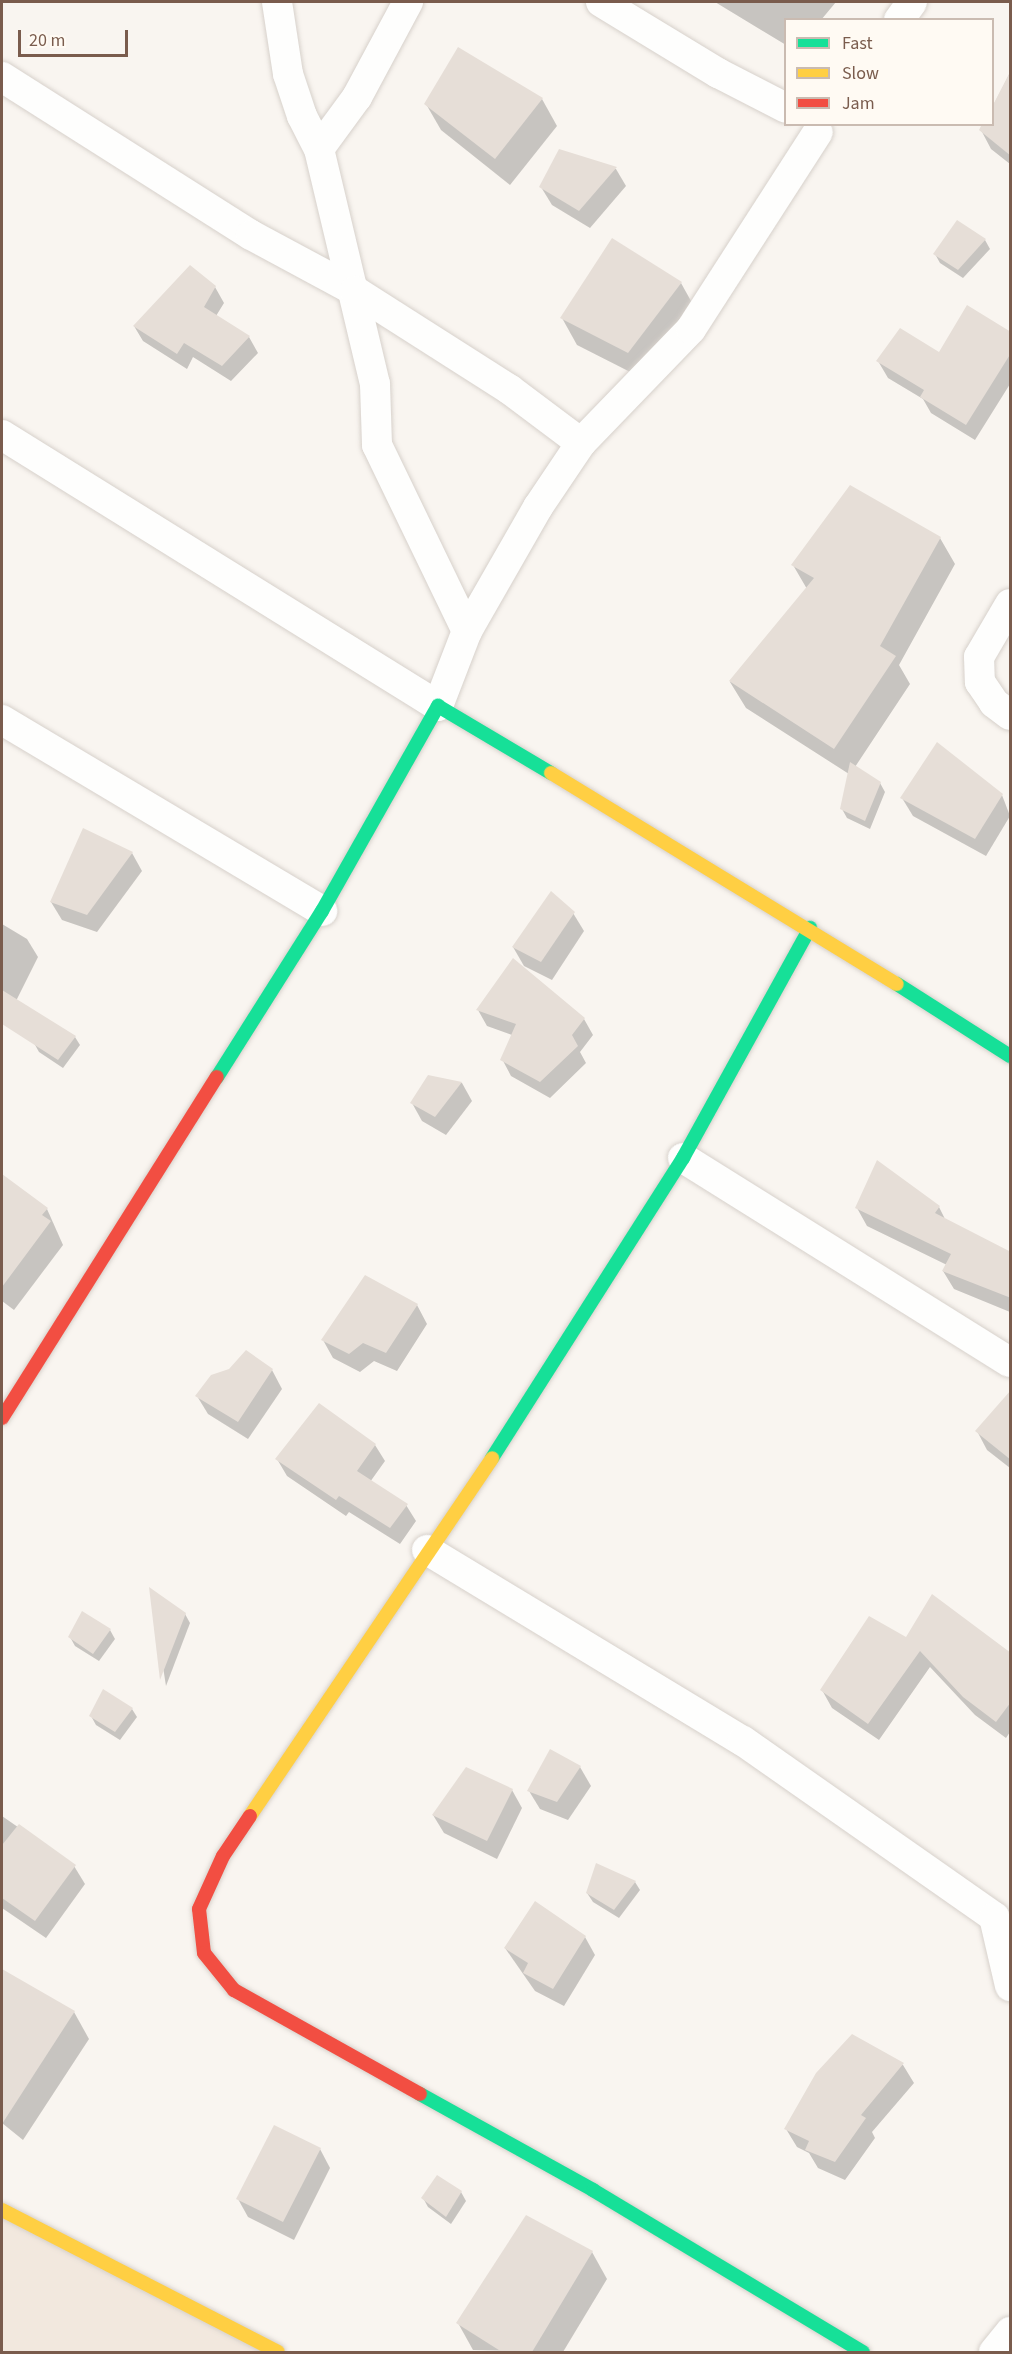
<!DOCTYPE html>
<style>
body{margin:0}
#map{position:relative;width:1012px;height:2354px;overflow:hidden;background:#f9f5f0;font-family:"Source Sans 3",sans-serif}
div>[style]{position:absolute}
.residential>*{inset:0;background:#f2e8de}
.shadow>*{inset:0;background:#0003}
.building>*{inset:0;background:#e6ded7}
.roads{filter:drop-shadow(0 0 2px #d7d1cb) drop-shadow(0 0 2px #d7d1cb)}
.street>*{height:30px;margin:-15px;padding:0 15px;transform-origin:15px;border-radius:15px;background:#fefefd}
.fast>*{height:14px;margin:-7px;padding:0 7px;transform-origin:7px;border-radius:7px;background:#16e098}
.slow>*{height:14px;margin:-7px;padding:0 7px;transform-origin:7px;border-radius:7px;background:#ffcf43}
.jam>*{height:14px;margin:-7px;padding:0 7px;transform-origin:7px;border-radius:7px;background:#f24e42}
span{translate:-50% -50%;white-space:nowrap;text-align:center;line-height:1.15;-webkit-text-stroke:5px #fffaf3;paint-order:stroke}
.frame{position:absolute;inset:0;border:3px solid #7a5c4d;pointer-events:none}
.legend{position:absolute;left:784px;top:18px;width:210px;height:108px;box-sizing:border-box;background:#fffaf3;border:2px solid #cabbb1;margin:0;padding:8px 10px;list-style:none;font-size:18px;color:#7a5c4d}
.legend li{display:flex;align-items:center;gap:12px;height:30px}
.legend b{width:30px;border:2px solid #cabbb1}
.scale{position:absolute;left:18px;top:30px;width:110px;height:27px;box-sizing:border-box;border:3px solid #7a5c4d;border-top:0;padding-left:8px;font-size:18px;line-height:21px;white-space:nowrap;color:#7a5c4d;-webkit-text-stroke:4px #fffaf3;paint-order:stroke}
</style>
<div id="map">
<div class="residential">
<i style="clip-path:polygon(2px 2210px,278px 2352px,2px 2352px)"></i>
</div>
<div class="shadow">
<i style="clip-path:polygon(715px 2px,836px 2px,821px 20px,786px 20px,786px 45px)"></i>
<i style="clip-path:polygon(1010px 73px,1010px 164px,991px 149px,981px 130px,992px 124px,992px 108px)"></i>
<i style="clip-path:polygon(542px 99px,557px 126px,510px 185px,441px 130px,426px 104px)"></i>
<i style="clip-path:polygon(560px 151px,616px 169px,626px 186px,590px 228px,552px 205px,541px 187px)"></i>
<i style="clip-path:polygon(957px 222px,985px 240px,990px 249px,963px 278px,940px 263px,935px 254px)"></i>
<i style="clip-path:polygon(681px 283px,696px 310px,644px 379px,577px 345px,562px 318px)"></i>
<i style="clip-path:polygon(215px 287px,224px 303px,216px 316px,249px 337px,258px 353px,231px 381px,193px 357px,187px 369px,143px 341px,134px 326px)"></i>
<i style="clip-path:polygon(1010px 334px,1010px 384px,975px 440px,931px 413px,923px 399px,888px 378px,878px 361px,939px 354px)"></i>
<i style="clip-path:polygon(940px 538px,955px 564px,899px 665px,910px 684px,855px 767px,880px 783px,885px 792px,870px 829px,847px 818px,842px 809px,849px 774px,746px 708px,730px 682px,807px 589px,793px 565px)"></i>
<i style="clip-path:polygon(1002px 795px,1010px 816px,986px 856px,913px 816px,902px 798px)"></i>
<i style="clip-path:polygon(132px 853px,142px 871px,97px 932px,62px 920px,51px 902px)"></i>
<i style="clip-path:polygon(573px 913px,584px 931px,552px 980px,524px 966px,513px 947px)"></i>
<i style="clip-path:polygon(2px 924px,27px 939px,38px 957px,10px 1013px,2px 1008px)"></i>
<i style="clip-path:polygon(478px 1010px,584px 1019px,593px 1035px,580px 1052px,586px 1063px,550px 1098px,511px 1076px,502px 1059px,512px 1035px,487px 1026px)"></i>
<i style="clip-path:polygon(75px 1037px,80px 1045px,63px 1068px,39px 1052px,34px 1043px)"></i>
<i style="clip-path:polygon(429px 1076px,462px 1083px,472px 1101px,446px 1135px,422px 1121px,412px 1103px)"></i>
<i style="clip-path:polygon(2px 1175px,47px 1209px,63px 1245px,14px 1310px,2px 1301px)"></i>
<i style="clip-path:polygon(939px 1207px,946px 1221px,1010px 1254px,1010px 1312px,954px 1289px,943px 1271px,947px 1265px,867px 1226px,857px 1208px)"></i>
<i style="clip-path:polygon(417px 1305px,427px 1324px,397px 1371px,374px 1361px,360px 1372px,333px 1358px,323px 1340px)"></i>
<i style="clip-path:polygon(272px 1370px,282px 1389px,248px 1439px,208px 1414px,197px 1396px)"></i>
<i style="clip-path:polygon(1010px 1412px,1010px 1468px,987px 1450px,977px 1431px)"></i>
<i style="clip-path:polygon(375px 1445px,385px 1461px,370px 1482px,406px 1505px,416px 1521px,400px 1544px,349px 1512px,346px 1516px,287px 1476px,277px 1459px)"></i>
<i style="clip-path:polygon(151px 1591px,185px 1614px,190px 1623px,166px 1686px)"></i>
<i style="clip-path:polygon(83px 1613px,110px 1630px,115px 1639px,99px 1661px,75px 1646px,70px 1637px)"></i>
<i style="clip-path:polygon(907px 1639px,1010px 1655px,1010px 1732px,1006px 1738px,975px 1715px,930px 1667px,879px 1740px,832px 1708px,822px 1690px)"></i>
<i style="clip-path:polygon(132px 1709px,137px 1717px,120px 1740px,96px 1725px,91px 1716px)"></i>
<i style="clip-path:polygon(550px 1751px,580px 1767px,591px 1786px,568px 1820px,540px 1809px,529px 1791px)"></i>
<i style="clip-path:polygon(512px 1790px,522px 1808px,497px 1859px,444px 1833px,433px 1815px)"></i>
<i style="clip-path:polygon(2px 1816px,74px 1866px,85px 1884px,46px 1938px,2px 1908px)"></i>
<i style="clip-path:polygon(635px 1882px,640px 1890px,619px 1918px,593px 1902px,587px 1893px)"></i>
<i style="clip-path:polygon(585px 1937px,595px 1955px,564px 2006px,535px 1991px,505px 1948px)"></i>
<i style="clip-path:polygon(2px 1971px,74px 2012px,89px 2039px,23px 2140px,2px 2123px)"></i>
<i style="clip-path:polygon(852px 2036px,903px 2065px,914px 2083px,872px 2132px,875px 2138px,845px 2180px,818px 2168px,809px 2153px,797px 2147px,786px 2129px)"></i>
<i style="clip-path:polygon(320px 2149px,330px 2168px,294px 2240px,248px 2217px,238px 2199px)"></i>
<i style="clip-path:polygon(461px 2192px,466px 2201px,451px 2224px,428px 2207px,423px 2198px)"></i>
<i style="clip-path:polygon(592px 2252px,607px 2279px,563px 2352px,473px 2350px,458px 2323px)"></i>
</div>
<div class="building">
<i style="clip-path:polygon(458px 47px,543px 98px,495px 159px,424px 104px)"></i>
<i style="clip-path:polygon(1011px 70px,1011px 156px,979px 130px,982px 124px,993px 124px,993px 105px)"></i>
<i style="clip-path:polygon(559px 149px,617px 167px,579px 211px,539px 187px)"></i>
<i style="clip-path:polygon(957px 220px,986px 239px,958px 270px,933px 254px)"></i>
<i style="clip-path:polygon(612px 238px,682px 282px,628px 353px,560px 318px)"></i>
<i style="clip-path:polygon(190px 265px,216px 286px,204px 307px,250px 336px,222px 366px,184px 343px,177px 354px,133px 326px)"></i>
<i style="clip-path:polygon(967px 305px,1011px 332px,1011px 353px,966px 425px,920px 397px,924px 390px,876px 361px,900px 328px,939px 352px)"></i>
<i style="clip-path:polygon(850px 485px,941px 537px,880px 646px,896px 656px,834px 749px,729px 681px,814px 578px,791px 565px)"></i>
<i style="clip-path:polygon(937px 742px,1003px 794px,975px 839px,900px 798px)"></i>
<i style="clip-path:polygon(850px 762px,881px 782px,865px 821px,840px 809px)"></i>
<i style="clip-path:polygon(83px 828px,133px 852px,87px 915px,50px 902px)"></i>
<i style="clip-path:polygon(551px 891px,575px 912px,541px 962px,512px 947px)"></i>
<i style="clip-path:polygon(513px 958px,585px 1018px,572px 1035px,578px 1046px,540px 1082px,500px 1060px,516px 1024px,476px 1010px)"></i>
<i style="clip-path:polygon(2px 990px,76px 1036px,58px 1060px,2px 1024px)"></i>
<i style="clip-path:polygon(428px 1075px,462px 1082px,435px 1117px,410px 1103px)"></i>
<i style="clip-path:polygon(877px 1160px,940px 1206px,935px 1213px,1011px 1252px,1011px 1298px,942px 1271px,951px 1254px,855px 1208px)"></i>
<i style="clip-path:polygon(2px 1174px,48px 1208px,42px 1215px,51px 1221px,2px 1287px)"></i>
<i style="clip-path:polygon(365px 1275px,418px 1304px,386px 1353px,363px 1343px,349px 1354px,321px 1340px)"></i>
<i style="clip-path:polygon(246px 1350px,273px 1369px,238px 1422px,195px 1396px,211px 1375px,229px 1369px)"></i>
<i style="clip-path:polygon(1011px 1390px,1011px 1460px,975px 1431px)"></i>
<i style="clip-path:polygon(319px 1403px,376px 1444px,357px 1471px,408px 1504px,390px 1528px,339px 1496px,336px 1500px,275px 1459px)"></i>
<i style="clip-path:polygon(149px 1587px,186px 1613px,160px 1680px)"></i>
<i style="clip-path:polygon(932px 1594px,1011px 1653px,1011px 1702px,996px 1722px,963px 1697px,920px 1651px,868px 1724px,820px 1690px,869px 1616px,906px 1637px)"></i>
<i style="clip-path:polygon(82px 1611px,111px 1629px,93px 1654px,68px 1637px)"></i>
<i style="clip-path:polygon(103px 1689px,133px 1708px,115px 1732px,89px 1716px)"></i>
<i style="clip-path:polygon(550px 1749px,581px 1766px,557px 1802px,527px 1791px)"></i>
<i style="clip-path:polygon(466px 1767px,513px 1789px,487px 1841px,432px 1815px)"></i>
<i style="clip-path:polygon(19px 1824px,76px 1865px,35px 1921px,2px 1898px,2px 1845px)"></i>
<i style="clip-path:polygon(596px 1863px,636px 1881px,614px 1910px,586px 1893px)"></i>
<i style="clip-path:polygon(535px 1901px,586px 1936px,553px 1989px,523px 1973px,528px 1963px,504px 1948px)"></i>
<i style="clip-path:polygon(2px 1969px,75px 2011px,2px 2124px)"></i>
<i style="clip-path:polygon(852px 2034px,904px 2063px,861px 2115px,866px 2118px,835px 2162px,805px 2150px,809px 2141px,784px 2129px,816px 2073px)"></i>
<i style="clip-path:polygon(274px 2125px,321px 2148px,283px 2222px,236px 2199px)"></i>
<i style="clip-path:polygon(437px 2175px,462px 2191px,446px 2217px,421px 2198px)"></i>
<i style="clip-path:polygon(526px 2215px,593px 2251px,532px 2352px,502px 2352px,456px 2323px)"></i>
</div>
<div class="roads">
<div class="street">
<i style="left:277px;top:2px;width:73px;rotate:81.3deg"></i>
<i style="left:288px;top:74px;width:44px;rotate:71.6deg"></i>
<i style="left:302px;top:116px;width:37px;rotate:63deg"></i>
<i style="left:408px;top:2px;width:108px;rotate:118.2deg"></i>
<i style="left:357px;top:97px;width:64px;rotate:126.2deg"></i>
<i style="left:319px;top:149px;width:242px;rotate:76.6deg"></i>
<i style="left:375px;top:384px;width:61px;rotate:88.1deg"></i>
<i style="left:377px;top:445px;width:207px;rotate:64.2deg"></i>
<i style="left:601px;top:2px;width:137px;rotate:31.3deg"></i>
<i style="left:718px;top:73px;width:76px;rotate:27.2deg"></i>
<i style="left:899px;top:20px;width:22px;rotate:-54deg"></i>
<i style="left:2px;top:77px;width:295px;rotate:32.4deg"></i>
<i style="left:251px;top:235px;width:118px;rotate:28.3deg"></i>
<i style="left:355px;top:291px;width:183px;rotate:32.5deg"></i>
<i style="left:509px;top:389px;width:90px;rotate:36.9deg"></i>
<i style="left:2px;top:435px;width:513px;rotate:31.86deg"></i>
<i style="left:438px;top:706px;width:80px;rotate:-68.9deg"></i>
<i style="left:467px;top:631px;width:143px;rotate:-60.2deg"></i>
<i style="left:538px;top:507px;width:77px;rotate:-56.1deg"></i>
<i style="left:581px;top:443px;width:158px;rotate:-46deg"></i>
<i style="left:691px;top:329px;width:234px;rotate:-57.2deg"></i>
<i style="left:1010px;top:604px;width:61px;rotate:120.3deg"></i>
<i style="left:979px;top:657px;width:25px;rotate:88deg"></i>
<i style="left:980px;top:682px;width:25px;rotate:56deg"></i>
<i style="left:994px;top:703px;width:20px;rotate:37deg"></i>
<i style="left:2px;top:720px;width:373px;rotate:30.8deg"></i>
<i style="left:683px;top:1158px;width:385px;rotate:32deg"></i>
<i style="left:427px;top:1550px;width:369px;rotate:31.2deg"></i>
<i style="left:743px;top:1741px;width:307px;rotate:35deg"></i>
<i style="left:994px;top:1917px;width:71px;rotate:76.9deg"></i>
<i style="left:994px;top:2352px;width:26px;rotate:-51deg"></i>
</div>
<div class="fast">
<i style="left:897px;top:984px;width:134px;rotate:32.5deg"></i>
<i style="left:217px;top:1077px;width:196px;rotate:-57.7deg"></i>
<i style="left:322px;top:911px;width:236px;rotate:-60.5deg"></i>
<i style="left:438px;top:706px;width:131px;rotate:30.7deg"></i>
<i style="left:492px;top:1458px;width:356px;rotate:-57.5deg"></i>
<i style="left:683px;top:1158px;width:263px;rotate:-61.1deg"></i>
<i style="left:420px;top:2094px;width:198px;rotate:29deg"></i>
<i style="left:593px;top:2190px;width:315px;rotate:31deg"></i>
</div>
<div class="slow">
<i style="left:551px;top:773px;width:405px;rotate:31.4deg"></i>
<i style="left:250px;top:1816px;width:432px;rotate:-55.9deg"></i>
<i style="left:2px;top:2210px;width:310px;rotate:27.2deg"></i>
</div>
<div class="jam">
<i style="left:2px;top:1418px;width:403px;rotate:-57.8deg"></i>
<i style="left:250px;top:1816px;width:48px;rotate:124deg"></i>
<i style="left:223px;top:1856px;width:58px;rotate:114.4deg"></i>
<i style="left:199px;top:1909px;width:44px;rotate:83.5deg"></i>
<i style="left:204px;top:1953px;width:48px;rotate:51deg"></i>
<i style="left:234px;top:1990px;width:213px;rotate:29.2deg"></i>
</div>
</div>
<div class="frame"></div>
<ul class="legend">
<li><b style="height:8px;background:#16e098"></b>Fast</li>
<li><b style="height:8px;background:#ffcf43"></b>Slow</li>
<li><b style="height:8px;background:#f24e42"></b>Jam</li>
</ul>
<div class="scale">20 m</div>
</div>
